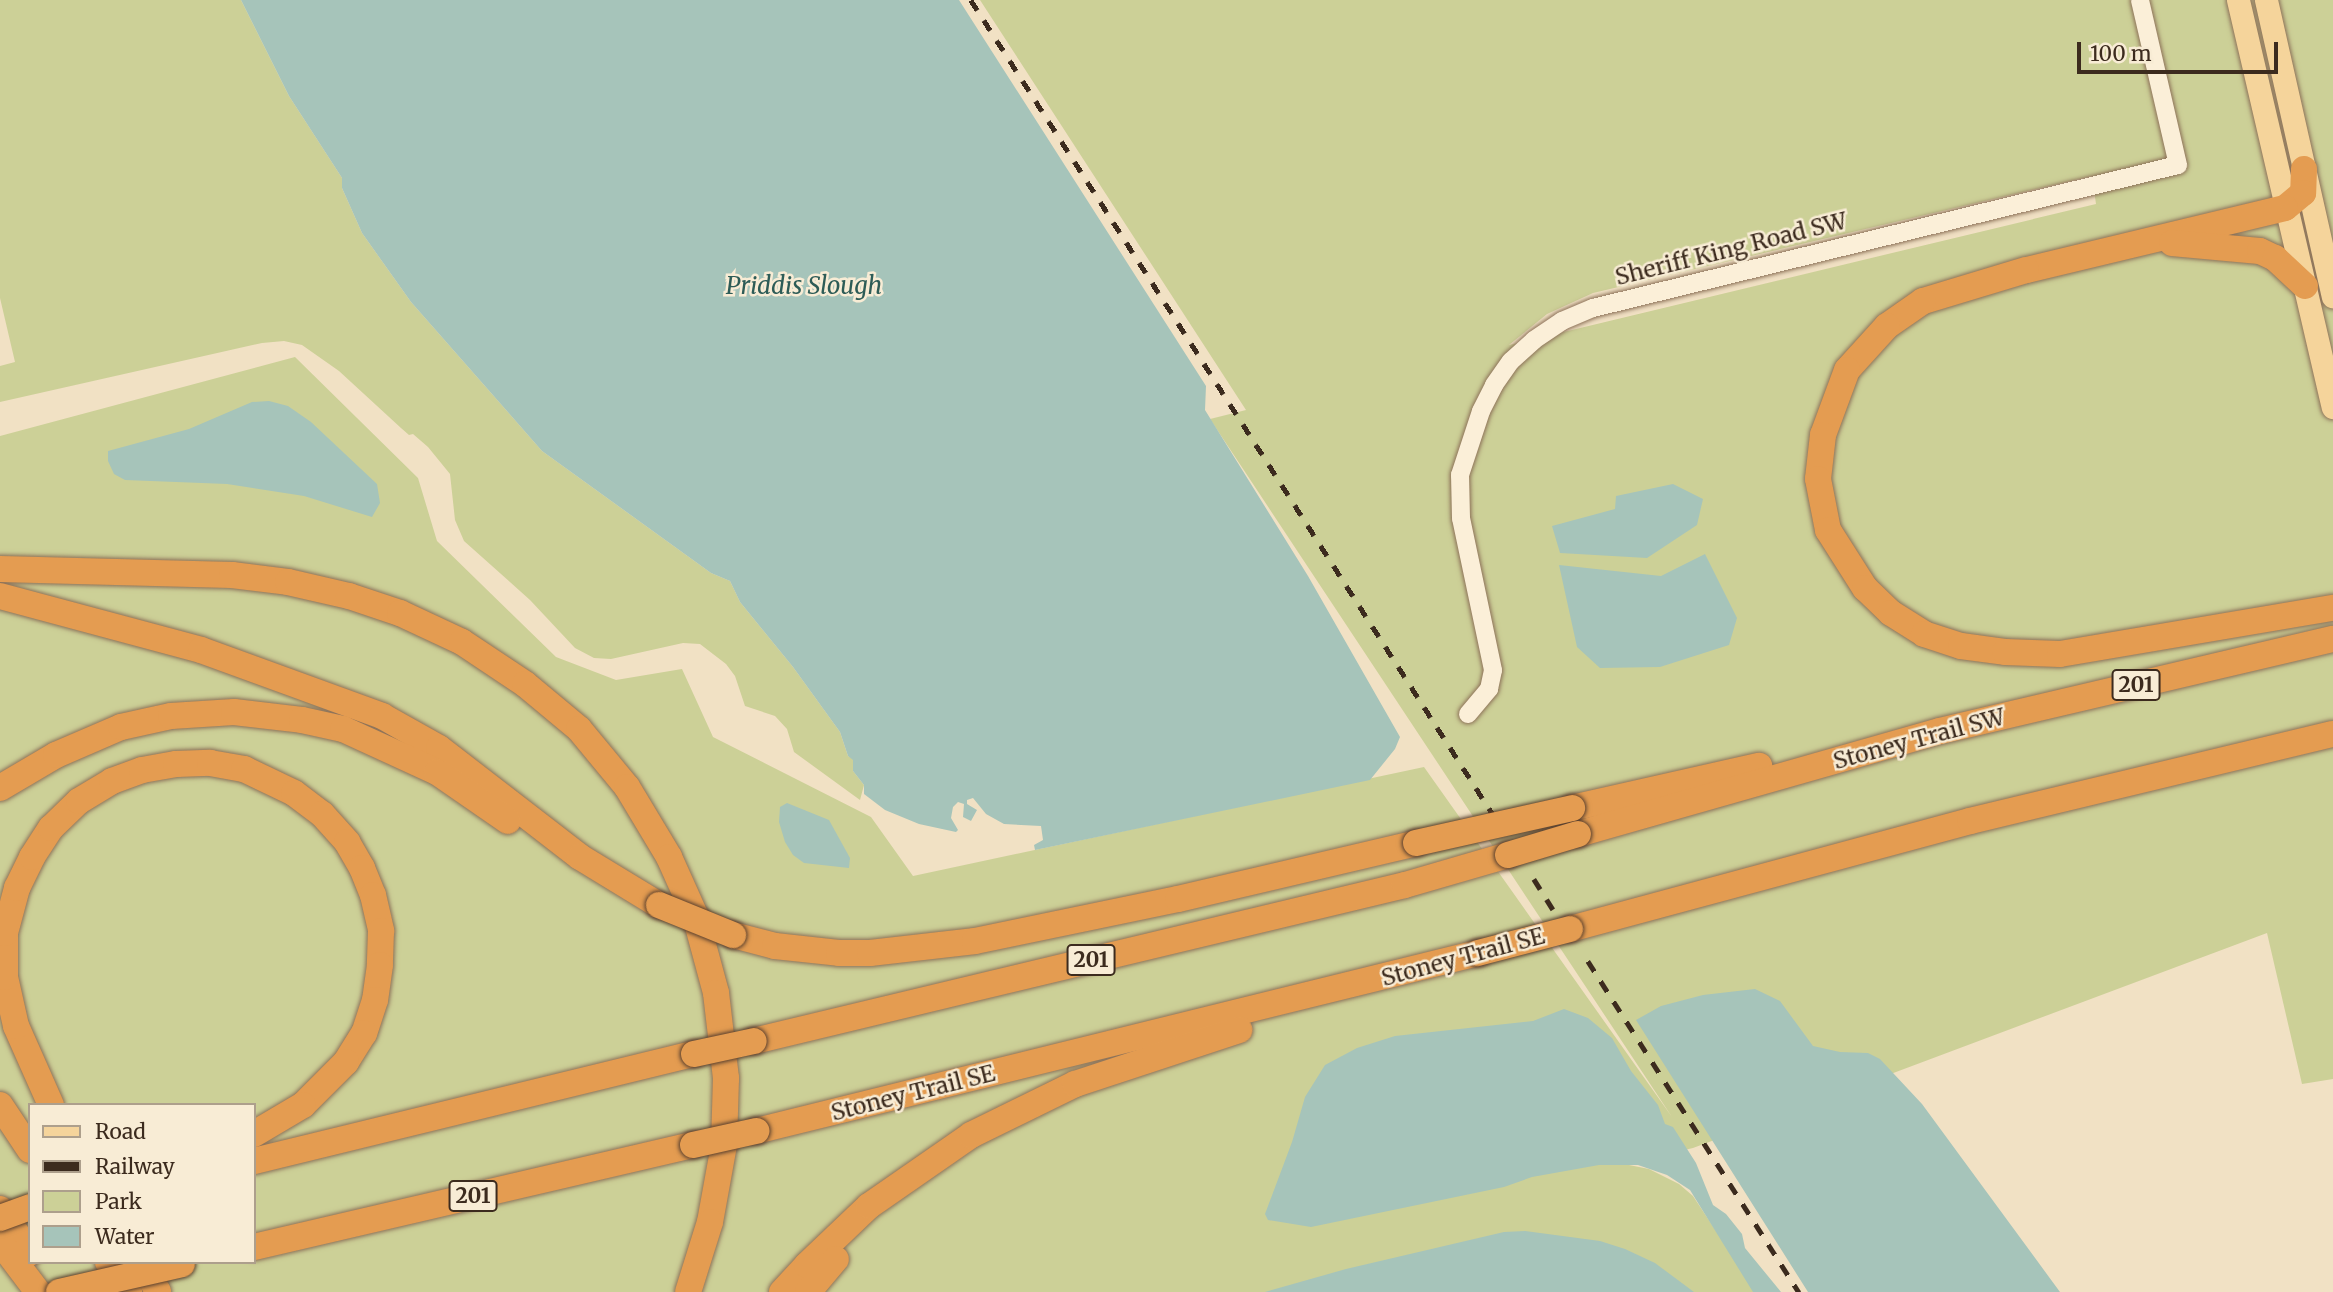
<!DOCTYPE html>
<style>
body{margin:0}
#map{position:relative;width:2333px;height:1292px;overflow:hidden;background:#f1e1c4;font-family:Merriweather,serif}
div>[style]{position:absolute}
.green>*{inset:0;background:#ccd097}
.water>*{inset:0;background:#a6c4ba}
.roads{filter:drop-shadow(0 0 2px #8d7259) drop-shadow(0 0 2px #8d7259)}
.minor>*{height:18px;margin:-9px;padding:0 9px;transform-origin:9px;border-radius:9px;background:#fbefd8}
.major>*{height:23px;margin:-11.5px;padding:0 11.5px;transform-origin:11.5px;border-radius:11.5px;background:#f5d49b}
.highway>*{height:26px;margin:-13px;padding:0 13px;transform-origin:13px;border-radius:13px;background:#e49c51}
.rail>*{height:4.5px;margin-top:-2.25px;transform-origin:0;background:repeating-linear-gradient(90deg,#3c2b1e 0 12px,transparent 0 24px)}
.bridges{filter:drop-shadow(0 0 2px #5a402e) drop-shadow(0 0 2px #5a402e)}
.highway-bridge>*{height:26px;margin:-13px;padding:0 13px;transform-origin:13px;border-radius:13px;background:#e49c51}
span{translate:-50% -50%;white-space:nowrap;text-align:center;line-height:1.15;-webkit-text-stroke:5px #f8ecd5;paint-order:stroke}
.shield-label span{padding:2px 5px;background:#f8ecd5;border:2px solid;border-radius:5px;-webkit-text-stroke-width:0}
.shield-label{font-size:21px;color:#3c2b1e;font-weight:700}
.street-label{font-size:23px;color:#3c2b1e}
.water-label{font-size:24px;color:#2d5c57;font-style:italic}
.legend{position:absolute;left:28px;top:1103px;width:228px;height:161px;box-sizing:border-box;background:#f8ecd5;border:2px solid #ad9f8c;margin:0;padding:9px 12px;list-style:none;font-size:21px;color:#3c2b1e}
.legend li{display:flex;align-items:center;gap:14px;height:35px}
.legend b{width:35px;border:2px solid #ad9f8c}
.scale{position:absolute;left:2077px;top:42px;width:201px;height:32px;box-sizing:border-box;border:4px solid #3c2b1e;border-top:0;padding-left:9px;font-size:21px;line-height:24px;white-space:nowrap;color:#3c2b1e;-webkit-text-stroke:5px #f8ecd5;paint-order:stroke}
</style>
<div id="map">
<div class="green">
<i style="clip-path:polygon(0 0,241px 0,289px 96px,342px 178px,342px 188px,362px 233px,411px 302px,542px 451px,711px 573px,730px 581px,740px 602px,793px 667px,840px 732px,848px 756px,853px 759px,853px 771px,864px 785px,860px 800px,794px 752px,787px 729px,775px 716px,745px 706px,735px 676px,726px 664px,700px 644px,683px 643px,611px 659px,594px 658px,575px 648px,530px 600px,464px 541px,455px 520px,450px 474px,428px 447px,413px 434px,409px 435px,401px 428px,339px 371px,302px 345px,284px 341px,262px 343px,0 402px,0 366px,15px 362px,0 298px)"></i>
<i style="clip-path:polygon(evenodd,980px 0,2333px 0,2333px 1079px,2302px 1084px,2267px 933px,1693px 1148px,1624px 1164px,1649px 1169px,1679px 1184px,1693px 1196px,1756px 1292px,0 1292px,0 436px,295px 357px,418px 478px,437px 541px,556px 657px,616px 680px,682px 669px,713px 737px,871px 817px,913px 876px,1424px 767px,1672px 1117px,1210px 419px,1246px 410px,980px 0,2092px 176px,2096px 204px,1509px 345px,1547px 314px,1593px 293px,2092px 176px,980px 0,30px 1105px,254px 1105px,254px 1262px,30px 1262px,30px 1105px)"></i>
</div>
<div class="water">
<i style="clip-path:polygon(241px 0,959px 0,1206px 386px,1205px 410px,1308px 576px,1400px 737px,1395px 749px,1370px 780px,1035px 850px,1034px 845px,1043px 840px,1041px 826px,1004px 824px,986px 814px,973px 798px,967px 800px,967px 804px,977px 810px,971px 821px,963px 817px,964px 804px,958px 802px,953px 807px,951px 818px,958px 830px,956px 832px,919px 824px,885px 810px,864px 794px,864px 785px,853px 771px,853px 760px,848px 756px,840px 732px,793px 667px,740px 602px,730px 581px,711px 573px,542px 451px,411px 302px,362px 233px,342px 188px,342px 178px,289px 96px)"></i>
<i style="clip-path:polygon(269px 401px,288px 406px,311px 422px,377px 484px,380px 503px,372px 517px,304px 496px,227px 484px,125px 480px,114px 474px,108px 461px,108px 451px,189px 429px,252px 402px)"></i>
<i style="clip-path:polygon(1673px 484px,1703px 499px,1697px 525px,1647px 558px,1560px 553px,1552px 526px,1615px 509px,1616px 496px)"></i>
<i style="clip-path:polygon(1705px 554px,1737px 618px,1729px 645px,1660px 667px,1600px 668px,1577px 647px,1559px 565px,1661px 576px)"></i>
<i style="clip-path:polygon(787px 803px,829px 820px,850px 858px,849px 868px,804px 863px,793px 855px,785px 842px,779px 822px,780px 807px)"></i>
<i style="clip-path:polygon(1755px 989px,1780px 1001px,1813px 1046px,1840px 1052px,1868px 1053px,1880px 1059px,1922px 1104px,2060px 1292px,1808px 1292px,1636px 1020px,1661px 1006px,1703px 995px)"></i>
<i style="clip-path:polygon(1564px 1009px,1588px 1018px,1612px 1038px,1631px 1071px,1658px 1105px,1665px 1124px,1673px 1127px,1696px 1163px,1713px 1205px,1726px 1214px,1742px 1234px,1745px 1248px,1781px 1292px,1753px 1292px,1690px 1190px,1667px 1175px,1638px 1165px,1599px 1165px,1532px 1177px,1504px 1187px,1311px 1227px,1268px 1220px,1265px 1214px,1292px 1142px,1305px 1097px,1325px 1065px,1357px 1048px,1395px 1036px,1533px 1021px)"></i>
<i style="clip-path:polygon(1525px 1231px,1600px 1241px,1625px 1249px,1655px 1263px,1694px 1292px,1265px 1292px,1346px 1269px,1504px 1232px)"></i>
</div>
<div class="roads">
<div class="minor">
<i style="left:1468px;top:714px;width:33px;rotate:-50deg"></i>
<i style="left:1489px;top:689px;width:19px;rotate:-78deg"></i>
<i style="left:1493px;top:670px;width:155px;rotate:-101.9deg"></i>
<i style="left:1461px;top:518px;width:43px;rotate:-91.3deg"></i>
<i style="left:1460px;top:475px;width:67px;rotate:-71.8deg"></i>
<i style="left:1481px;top:411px;width:29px;rotate:-63deg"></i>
<i style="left:1494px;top:385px;width:29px;rotate:-55deg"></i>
<i style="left:1511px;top:361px;width:31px;rotate:-42deg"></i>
<i style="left:1534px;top:340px;width:34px;rotate:-34deg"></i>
<i style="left:1562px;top:321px;width:34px;rotate:-23deg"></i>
<i style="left:1593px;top:308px;width:602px;rotate:-13.74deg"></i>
<i style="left:2178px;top:165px;width:169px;rotate:-103deg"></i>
</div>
<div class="major">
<i style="left:2238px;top:0;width:418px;rotate:76.9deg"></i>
<i style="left:2266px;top:0;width:304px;rotate:77.3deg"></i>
</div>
<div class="highway">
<i style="left:2304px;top:169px;width:24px;rotate:92deg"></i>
<i style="left:2303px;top:193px;width:23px;rotate:140deg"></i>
<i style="left:2285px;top:208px;width:266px;rotate:166.5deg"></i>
<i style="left:2026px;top:270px;width:108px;rotate:163.2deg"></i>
<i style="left:1923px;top:301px;width:44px;rotate:145.2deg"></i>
<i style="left:1887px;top:326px;width:59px;rotate:132.3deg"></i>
<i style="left:1847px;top:370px;width:69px;rotate:110.3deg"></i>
<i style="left:1823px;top:435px;width:44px;rotate:96.5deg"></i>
<i style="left:1818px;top:479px;width:52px;rotate:78.9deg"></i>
<i style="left:1828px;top:530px;width:69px;rotate:57.5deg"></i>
<i style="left:1865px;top:588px;width:36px;rotate:44deg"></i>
<i style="left:1891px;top:613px;width:39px;rotate:32deg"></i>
<i style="left:1924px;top:634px;width:39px;rotate:18deg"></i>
<i style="left:1961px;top:646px;width:44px;rotate:7.8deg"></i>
<i style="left:2005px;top:652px;width:55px;rotate:2.1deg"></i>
<i style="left:2060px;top:654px;width:277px;rotate:-9.6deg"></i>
<i style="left:2172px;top:243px;width:88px;rotate:5.2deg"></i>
<i style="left:2260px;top:251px;width:17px;rotate:25deg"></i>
<i style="left:2275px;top:258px;width:41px;rotate:43deg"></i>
<i style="left:0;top:569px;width:232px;rotate:1.5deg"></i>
<i style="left:232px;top:575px;width:56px;rotate:7.1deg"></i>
<i style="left:288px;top:582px;width:63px;rotate:12.9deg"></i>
<i style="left:349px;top:596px;width:54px;rotate:18.4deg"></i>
<i style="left:400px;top:613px;width:68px;rotate:25.1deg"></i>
<i style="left:462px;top:642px;width:76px;rotate:33.7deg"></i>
<i style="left:525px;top:684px;width:70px;rotate:39.8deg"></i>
<i style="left:579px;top:729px;width:75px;rotate:50.4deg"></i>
<i style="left:627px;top:787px;width:82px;rotate:59deg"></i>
<i style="left:669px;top:857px;width:64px;rotate:65.9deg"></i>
<i style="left:695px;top:915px;width:81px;rotate:74.9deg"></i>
<i style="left:716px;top:993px;width:86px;rotate:83.3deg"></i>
<i style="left:726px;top:1078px;width:67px;rotate:91.7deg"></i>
<i style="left:724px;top:1145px;width:78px;rotate:100.3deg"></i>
<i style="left:710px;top:1222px;width:73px;rotate:107.4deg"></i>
<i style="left:0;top:596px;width:208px;rotate:15deg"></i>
<i style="left:201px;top:650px;width:193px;rotate:20deg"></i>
<i style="left:382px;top:716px;width:65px;rotate:29.3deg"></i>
<i style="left:439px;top:748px;width:178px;rotate:37.7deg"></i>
<i style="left:580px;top:857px;width:92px;rotate:31.3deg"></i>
<i style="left:0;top:788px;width:65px;rotate:-30.5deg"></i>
<i style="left:56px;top:755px;width:71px;rotate:-23.3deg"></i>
<i style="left:121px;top:727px;width:51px;rotate:-12.4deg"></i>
<i style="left:171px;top:716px;width:63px;rotate:-3.6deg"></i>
<i style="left:234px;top:712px;width:68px;rotate:6.7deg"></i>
<i style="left:302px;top:720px;width:42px;rotate:12.4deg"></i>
<i style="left:343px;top:729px;width:103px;rotate:24.6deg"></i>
<i style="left:437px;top:772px;width:86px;rotate:34.6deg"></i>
<i style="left:1572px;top:808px;width:192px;rotate:-12.7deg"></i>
<i style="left:1578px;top:834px;width:376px;rotate:-15.9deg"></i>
<i style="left:1940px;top:731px;width:404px;rotate:-13.2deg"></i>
<i style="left:1570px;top:929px;width:414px;rotate:-15.1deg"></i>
<i style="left:1970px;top:821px;width:373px;rotate:-13.5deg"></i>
<i style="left:733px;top:935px;width:43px;rotate:14.7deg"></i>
<i style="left:775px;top:946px;width:64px;rotate:6.2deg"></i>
<i style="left:839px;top:953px;width:31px"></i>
<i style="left:870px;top:953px;width:106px;rotate:-6.5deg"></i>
<i style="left:975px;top:941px;width:207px;rotate:-11.7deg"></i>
<i style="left:1178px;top:899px;width:244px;rotate:-13.2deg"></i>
<i style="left:754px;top:1041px;width:669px;rotate:-13.48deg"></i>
<i style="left:1405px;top:885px;width:107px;rotate:-16.2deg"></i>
<i style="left:0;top:1105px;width:54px;rotate:56.3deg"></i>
<i style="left:51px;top:1105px;width:86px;rotate:-113.9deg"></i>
<i style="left:16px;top:1026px;width:50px;rotate:-102.7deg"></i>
<i style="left:5px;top:977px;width:44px;rotate:-90deg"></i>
<i style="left:5px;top:933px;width:47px;rotate:-75.1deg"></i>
<i style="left:17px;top:888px;width:34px;rotate:-64deg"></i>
<i style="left:32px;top:857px;width:35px;rotate:-57deg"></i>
<i style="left:51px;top:828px;width:39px;rotate:-44deg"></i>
<i style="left:79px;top:801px;width:39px;rotate:-31deg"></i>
<i style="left:112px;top:781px;width:32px;rotate:-20deg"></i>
<i style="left:142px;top:770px;width:35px;rotate:-10deg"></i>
<i style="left:176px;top:764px;width:34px;rotate:-2deg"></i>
<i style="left:210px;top:763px;width:35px;rotate:10deg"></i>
<i style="left:244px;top:769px;width:55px;rotate:25.6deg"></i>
<i style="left:294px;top:793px;width:35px;rotate:37deg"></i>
<i style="left:322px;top:814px;width:38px;rotate:48deg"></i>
<i style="left:347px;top:842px;width:30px;rotate:60deg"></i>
<i style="left:362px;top:868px;width:29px;rotate:68deg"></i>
<i style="left:373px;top:895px;width:37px;rotate:77deg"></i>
<i style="left:381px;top:931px;width:34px;rotate:92deg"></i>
<i style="left:380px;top:965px;width:35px;rotate:98deg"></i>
<i style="left:375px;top:1000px;width:35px;rotate:108deg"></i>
<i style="left:364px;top:1033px;width:34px;rotate:122deg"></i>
<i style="left:346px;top:1062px;width:61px;rotate:135deg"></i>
<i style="left:303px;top:1105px;width:57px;rotate:149.4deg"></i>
<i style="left:756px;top:1131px;width:744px;rotate:-13.85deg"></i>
<i style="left:254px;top:1161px;width:453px;rotate:-13.7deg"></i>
<i style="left:0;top:1209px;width:53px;rotate:55.7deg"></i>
<i style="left:0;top:1242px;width:63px;rotate:52.8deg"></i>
<i style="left:254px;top:1247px;width:451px;rotate:-13.1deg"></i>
<i style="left:108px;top:1262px;width:37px;rotate:55deg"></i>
<i style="left:141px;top:1262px;width:34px;rotate:60deg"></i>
<i style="left:782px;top:1292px;width:37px;rotate:-47deg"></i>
<i style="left:807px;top:1265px;width:86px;rotate:-43.6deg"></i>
<i style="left:869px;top:1206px;width:124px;rotate:-34.8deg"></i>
<i style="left:971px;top:1135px;width:116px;rotate:-26.1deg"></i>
<i style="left:1075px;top:1084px;width:173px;rotate:-18.2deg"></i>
<i style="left:808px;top:1292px;width:43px;rotate:-49.7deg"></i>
</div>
</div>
<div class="rail">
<i style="left:971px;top:0;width:969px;rotate:57.34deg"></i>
<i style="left:1534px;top:879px;width:36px;rotate:58deg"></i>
<i style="left:1588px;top:961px;width:393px;rotate:57.5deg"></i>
</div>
<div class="bridges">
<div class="highway-bridge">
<i style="left:1416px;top:843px;width:160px;rotate:-12.6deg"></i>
<i style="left:1508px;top:855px;width:73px;rotate:-16.7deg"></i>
<i style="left:659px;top:905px;width:80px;rotate:22.1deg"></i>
<i style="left:1478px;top:953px;width:95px;rotate:-14.6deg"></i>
<i style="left:694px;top:1054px;width:61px;rotate:-12.2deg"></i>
<i style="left:693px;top:1145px;width:65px;rotate:-12.5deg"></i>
<i style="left:0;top:1218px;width:32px;rotate:-20deg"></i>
<i style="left:59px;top:1292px;width:126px;rotate:-12.8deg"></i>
</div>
</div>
<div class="shield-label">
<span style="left:2136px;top:685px">201</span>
<span style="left:1091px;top:960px">201</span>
<span style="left:473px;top:1196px">201</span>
</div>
<div class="street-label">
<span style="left:1731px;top:249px;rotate:-14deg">Sheriff King Road SW</span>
<span style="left:1919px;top:739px;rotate:-15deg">Stoney Trail SW</span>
<span style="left:1463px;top:957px;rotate:-15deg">Stoney Trail SE</span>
<span style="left:913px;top:1093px;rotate:-14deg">Stoney Trail SE</span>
</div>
<div class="water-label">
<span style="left:804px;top:286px">Priddis Slough</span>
</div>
<ul class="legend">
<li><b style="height:9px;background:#f5d49b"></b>Road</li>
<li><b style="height:9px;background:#3c2b1e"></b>Railway</li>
<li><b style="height:19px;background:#ccd097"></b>Park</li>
<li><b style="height:19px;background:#a6c4ba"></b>Water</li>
</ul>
<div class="scale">100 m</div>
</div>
